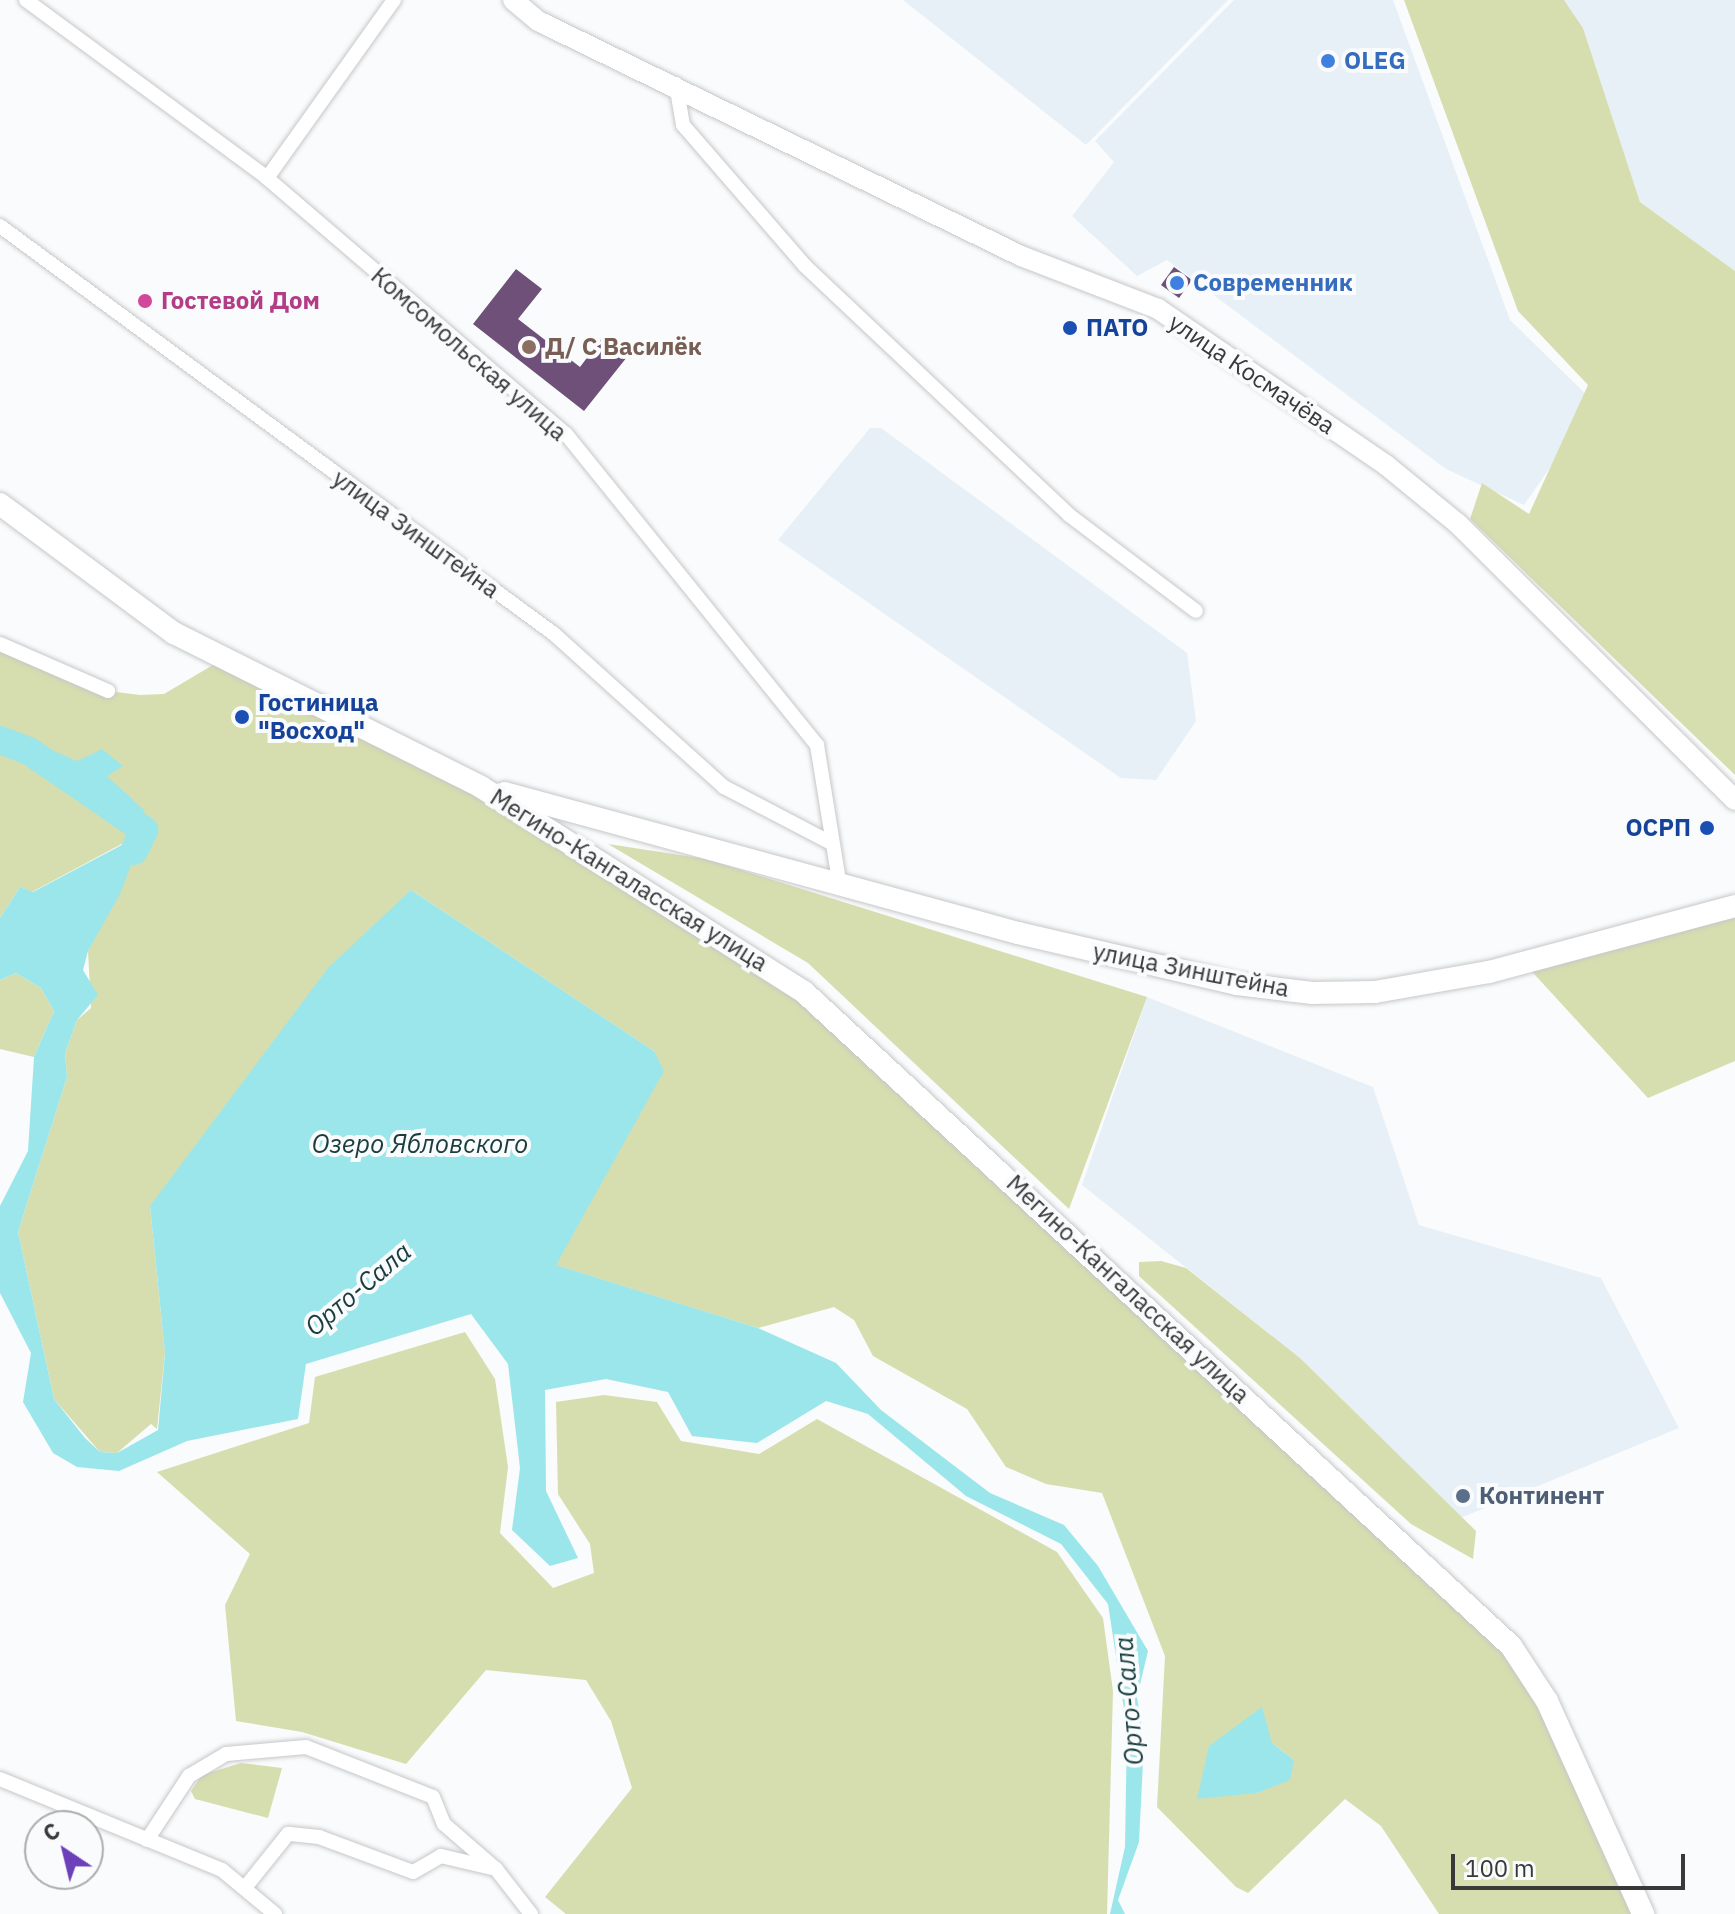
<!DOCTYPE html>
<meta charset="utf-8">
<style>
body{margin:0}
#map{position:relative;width:1735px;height:1914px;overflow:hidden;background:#f9fbfc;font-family:"IBM Plex Sans",sans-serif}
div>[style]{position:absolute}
.built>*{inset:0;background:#e8f0f7}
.green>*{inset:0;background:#d6deaf}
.water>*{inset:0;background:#9be6ea}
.river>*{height:28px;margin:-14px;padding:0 14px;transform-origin:14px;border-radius:14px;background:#9be6ea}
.building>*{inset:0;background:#6e5079}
.roads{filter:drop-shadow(0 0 2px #c6c7c9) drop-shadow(0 0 2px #c6c7c9)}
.street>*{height:14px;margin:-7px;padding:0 7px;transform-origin:7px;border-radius:7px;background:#fff}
.secondary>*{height:20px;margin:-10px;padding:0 10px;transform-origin:10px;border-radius:10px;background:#fff}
.primary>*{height:22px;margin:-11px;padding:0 11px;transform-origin:11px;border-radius:11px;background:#fff}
.dots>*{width:22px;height:22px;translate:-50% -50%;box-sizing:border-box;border:4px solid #f9fbfc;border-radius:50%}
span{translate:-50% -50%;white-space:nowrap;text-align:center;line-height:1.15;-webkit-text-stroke:8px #f9fbfc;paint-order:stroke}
.shop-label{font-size:24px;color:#366cbe;font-weight:700}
.left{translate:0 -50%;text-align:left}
.hotel-label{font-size:24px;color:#b23c85;font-weight:700}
.transit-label{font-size:24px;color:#164399;font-weight:700}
.right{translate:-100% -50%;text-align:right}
.education-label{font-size:24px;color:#785e54;font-weight:700}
.street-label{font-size:24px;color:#383939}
.service-label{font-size:24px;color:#4e5e75;font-weight:700}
.water-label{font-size:26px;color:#193d3f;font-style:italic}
.north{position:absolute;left:24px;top:1810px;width:80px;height:80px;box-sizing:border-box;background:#f9fbfc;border:2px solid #acadae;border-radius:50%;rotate:325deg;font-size:22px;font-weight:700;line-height:32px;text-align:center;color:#383939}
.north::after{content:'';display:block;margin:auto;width:28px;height:36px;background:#6c40b8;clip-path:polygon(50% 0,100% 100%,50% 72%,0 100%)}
.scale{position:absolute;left:1451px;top:1854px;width:234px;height:36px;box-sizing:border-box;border:4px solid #383939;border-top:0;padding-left:10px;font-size:24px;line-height:28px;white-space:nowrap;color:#383939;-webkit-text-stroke:6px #f9fbfc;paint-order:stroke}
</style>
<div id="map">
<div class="built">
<i style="clip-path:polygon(903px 0,1228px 0,1086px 145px)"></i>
<i style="clip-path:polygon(1234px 0,1393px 0,1510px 320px,1595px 403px,1524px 505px,1446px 469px,1167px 260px,1137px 276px,1072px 216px,1114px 162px,1095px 141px)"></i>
<i style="clip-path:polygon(1564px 0,1735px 0,1735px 271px,1640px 202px,1583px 28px)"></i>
<i style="clip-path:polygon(870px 428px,881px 428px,1187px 653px,1196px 721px,1156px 780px,1121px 778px,778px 540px)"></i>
<i style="clip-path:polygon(1147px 997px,1373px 1087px,1419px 1225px,1601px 1278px,1679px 1428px,1458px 1519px,1300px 1358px,1082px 1185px)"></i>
</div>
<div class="green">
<i style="clip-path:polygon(1404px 0,1564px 0,1583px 28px,1640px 202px,1735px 271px,1735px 775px,1470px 519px,1482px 483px,1529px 514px,1588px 385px,1518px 311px)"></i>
<i style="clip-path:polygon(evenodd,0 644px,108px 691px,140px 695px,164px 694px,223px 659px,332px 706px,804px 992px,1511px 1646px,1643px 1914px,1439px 1914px,1381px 1826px,1345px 1799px,1248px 1893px,1236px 1887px,1157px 1807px,1165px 1656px,1102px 1493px,1046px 1484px,1006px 1467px,967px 1409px,873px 1356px,854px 1320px,834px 1307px,758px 1328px,555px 1265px,654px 1051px,411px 890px,150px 1206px,165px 1353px,157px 1429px,151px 1424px,117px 1453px,100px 1452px,54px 1399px,18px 1232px,67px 1077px,65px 1053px,77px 1020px,91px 1008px,88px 951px,144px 832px,32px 892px,20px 887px,0 918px,0 644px,1272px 1743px,1294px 1760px,1257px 1793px,1231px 1793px,1272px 1743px)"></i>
<i style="clip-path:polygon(608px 844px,706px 859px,1147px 997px,1069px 1209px,808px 963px)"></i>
<i style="clip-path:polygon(1735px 906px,1735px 1061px,1648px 1098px,1524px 963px)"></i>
<i style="clip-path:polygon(16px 973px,41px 988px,54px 1011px,34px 1057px,0 1049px,0 980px)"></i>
<i style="clip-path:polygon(1161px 1261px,1186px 1268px,1300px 1358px,1476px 1531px,1473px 1559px,1411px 1524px,1139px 1276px,1139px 1262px)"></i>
<i style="clip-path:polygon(465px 1332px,495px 1379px,508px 1467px,500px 1533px,553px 1588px,594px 1573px,590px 1544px,558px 1494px,556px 1402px,604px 1395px,657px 1402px,681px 1441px,759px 1454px,817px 1419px,1057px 1552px,1103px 1618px,1113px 1691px,1107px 1914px,566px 1914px,545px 1897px,632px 1788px,611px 1721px,586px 1680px,486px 1670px,406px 1764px,302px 1732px,236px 1721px,225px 1605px,250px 1554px,157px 1472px,309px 1423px,315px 1377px)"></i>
<i style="clip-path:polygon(241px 1763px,282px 1768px,268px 1818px,195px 1799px,191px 1791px,202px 1775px)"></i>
</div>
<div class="water">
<i style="clip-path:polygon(0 728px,77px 761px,102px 749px,123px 766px,107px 776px,144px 810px,146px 825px,120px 894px,88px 951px,83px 970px,98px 995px,77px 1020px,65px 1053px,67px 1077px,18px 1232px,54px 1399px,85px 1438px,100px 1452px,117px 1453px,158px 1430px,165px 1353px,150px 1206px,328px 968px,411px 890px,654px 1051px,664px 1071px,556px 1265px,758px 1328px,836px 1363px,881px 1410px,990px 1493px,1064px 1525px,1098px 1566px,1148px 1651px,1137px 1697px,1144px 1742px,1139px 1842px,1118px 1900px,1125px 1914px,1110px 1914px,1125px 1847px,1127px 1729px,1108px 1604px,1061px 1544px,966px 1496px,868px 1414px,826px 1401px,757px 1443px,692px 1436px,668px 1392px,606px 1379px,545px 1390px,546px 1491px,578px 1558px,550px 1566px,512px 1530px,520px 1468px,508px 1364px,471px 1314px,306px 1364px,298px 1419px,187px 1441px,119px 1471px,77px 1467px,53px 1453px,23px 1402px,31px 1353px,0 1293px,0 1206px,28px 1151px,34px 1057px,54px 1011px,41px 988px,16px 973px,0 980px,0 918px,20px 887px,33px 892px,133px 839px,134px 814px,67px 768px,0 744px)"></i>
<i style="clip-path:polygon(1262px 1707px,1272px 1743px,1294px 1760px,1290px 1780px,1257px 1793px,1197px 1799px,1209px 1746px)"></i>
</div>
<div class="river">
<i style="left:0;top:740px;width:31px;rotate:21deg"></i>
<i style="left:29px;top:751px;width:140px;rotate:34.5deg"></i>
<i style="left:144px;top:830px;width:23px;rotate:115deg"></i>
</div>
<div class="building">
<i style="clip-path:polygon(1174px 267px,1192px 280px,1179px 298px,1161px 285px)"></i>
<i style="clip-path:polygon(516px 269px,542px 289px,518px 319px,580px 367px,602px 338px,627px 357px,584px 411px,473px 324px)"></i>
</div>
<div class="roads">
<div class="street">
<i style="left:26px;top:0;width:300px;rotate:36.4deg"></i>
<i style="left:267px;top:178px;width:394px;rotate:40.6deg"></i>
<i style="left:566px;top:434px;width:400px;rotate:51.1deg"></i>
<i style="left:817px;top:745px;width:138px;rotate:80.8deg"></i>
<i style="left:676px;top:84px;width:42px;rotate:80.3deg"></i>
<i style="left:683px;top:125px;width:186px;rotate:49.1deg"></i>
<i style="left:805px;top:266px;width:363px;rotate:43.3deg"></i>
<i style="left:1069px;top:515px;width:159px;rotate:37.1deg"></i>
<i style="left:267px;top:178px;width:219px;rotate:-54.5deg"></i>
<i style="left:0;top:226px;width:688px;rotate:36.37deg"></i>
<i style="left:554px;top:634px;width:229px;rotate:42deg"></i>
<i style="left:724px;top:787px;width:119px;rotate:27.6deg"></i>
<i style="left:0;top:644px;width:118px;rotate:23.5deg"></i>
<i style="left:0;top:1779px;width:240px;rotate:22.3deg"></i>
<i style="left:222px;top:1870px;width:69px;rotate:39.7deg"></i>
<i style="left:147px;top:1840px;width:77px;rotate:-56.7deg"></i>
<i style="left:189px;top:1776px;width:43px;rotate:-30.7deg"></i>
<i style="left:226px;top:1754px;width:80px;rotate:-5deg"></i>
<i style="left:306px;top:1747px;width:136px;rotate:21.5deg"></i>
<i style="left:433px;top:1797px;width:29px;rotate:68deg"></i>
<i style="left:444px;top:1824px;width:69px;rotate:40.9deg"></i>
<i style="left:496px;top:1869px;width:57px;rotate:-166.7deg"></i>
<i style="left:441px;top:1856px;width:32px;rotate:150deg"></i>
<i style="left:413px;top:1872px;width:100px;rotate:-159.6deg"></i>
<i style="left:319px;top:1837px;width:31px;rotate:-174deg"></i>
<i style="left:288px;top:1834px;width:64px;rotate:128.7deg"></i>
<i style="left:496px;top:1869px;width:57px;rotate:52.1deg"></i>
</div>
<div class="secondary">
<i style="left:513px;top:0;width:33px;rotate:40deg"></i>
<i style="left:538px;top:21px;width:537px;rotate:25.94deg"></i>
<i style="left:1021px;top:256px;width:147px;rotate:21.1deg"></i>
<i style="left:1158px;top:309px;width:276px;rotate:34.4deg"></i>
<i style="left:1386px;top:465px;width:93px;rotate:39.3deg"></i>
<i style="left:1458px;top:524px;width:391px;rotate:44.9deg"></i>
</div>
<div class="primary">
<i style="left:0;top:504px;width:217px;rotate:36.6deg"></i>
<i style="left:174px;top:633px;width:343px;rotate:26.6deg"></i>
<i style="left:481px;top:787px;width:383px;rotate:32.4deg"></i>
<i style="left:804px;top:992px;width:963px;rotate:42.77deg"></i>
<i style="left:1511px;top:1646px;width:66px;rotate:56.8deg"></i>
<i style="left:1547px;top:1701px;width:234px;rotate:65.7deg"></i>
<i style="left:505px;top:793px;width:532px;rotate:15.26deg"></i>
<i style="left:1018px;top:933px;width:225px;rotate:13.1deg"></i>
<i style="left:1237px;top:984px;width:76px;rotate:6.8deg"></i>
<i style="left:1312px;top:993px;width:63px;rotate:-0.9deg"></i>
<i style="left:1375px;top:992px;width:116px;rotate:-10deg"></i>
<i style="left:1489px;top:972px;width:255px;rotate:-15deg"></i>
</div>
</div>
<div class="dots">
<i style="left:1328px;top:61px;background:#3f7fe0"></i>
<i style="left:1177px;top:283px;background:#3f7fe0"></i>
<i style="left:145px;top:301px;background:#d1479c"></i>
<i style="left:1070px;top:328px;background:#1a4fb4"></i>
<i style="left:529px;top:347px;background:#8d6e63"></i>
<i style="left:242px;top:717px;background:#1a4fb4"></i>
<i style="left:1707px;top:828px;background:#1a4fb4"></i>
<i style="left:1463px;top:1496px;background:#5c6f8a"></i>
</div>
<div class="shop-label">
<span class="left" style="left:1344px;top:61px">OLEG</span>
<span class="left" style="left:1193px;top:283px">Современник</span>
</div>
<div class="hotel-label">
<span class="left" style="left:161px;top:301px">Гостевой Дом</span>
</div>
<div class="transit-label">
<span class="left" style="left:1086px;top:328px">ПАТО</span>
<span class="left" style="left:258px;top:717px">Гостиница<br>"Восход"</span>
<span class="right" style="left:1691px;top:828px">ОСРП</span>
</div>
<div class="education-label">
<span class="left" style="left:545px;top:347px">Д/ С Василёк</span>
</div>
<div class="street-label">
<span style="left:469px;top:354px;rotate:41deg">Комсомольская улица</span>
<span style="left:1252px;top:374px;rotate:34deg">улица Космачёва</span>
<span style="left:416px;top:534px;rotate:36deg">улица Зинштейна</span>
<span style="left:629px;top:880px;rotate:32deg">Мегино-Кангаласская улица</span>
<span style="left:1191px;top:970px;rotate:11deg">улица Зинштейна</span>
<span style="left:1128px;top:1289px;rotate:43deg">Мегино-Кангаласская улица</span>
</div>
<div class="service-label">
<span class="left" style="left:1479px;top:1496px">Континент</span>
</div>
<div class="water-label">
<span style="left:420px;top:1144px">Озеро Ябловского</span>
<span style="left:358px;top:1289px;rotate:-40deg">Орто-Сала</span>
<span style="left:1129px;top:1701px;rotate:-95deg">Орто-Сала</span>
</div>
<div class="north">С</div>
<div class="scale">100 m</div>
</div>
